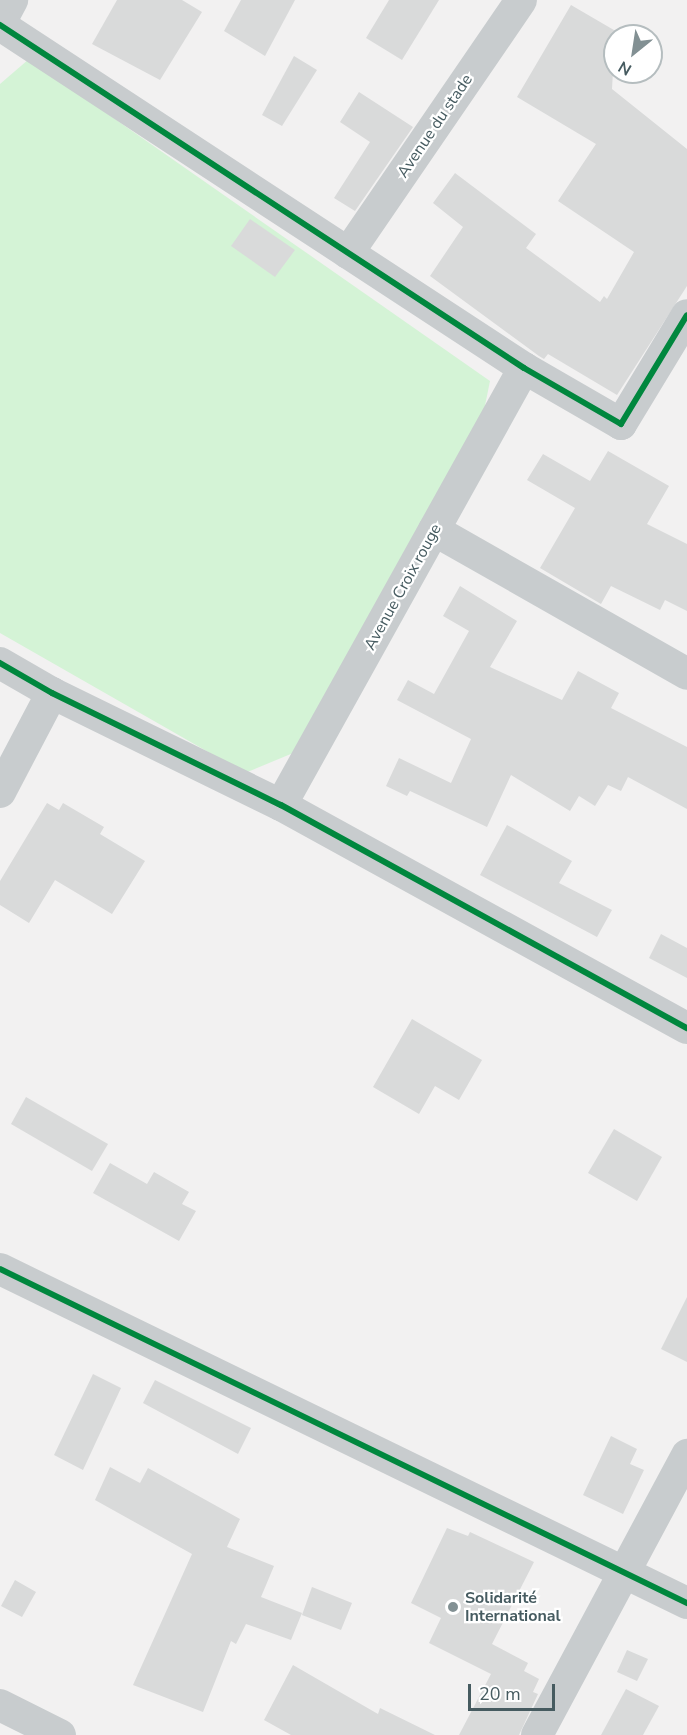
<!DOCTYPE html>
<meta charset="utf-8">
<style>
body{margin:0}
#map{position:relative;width:687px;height:1735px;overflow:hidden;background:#f2f1f1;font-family:"Nunito Sans",sans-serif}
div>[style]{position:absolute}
.green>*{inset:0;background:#d4f3d6}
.building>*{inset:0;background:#d9dada}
.street>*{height:32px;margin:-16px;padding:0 16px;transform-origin:16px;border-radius:16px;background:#c8ccce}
.cycleway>*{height:6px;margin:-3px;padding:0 3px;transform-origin:3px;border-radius:3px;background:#00873e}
.dots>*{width:16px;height:16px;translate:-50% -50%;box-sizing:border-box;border:3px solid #fff;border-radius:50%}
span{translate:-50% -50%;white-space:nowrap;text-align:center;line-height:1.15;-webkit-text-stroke:4.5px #fff;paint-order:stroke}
.street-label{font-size:16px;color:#465b60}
.poi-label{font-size:16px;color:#465b60;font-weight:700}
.left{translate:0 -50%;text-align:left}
.north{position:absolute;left:603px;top:24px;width:60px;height:60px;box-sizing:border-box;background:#fff;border:2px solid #b5bdbf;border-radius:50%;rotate:210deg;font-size:16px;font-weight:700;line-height:24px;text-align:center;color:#465b60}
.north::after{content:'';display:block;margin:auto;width:21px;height:27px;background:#829093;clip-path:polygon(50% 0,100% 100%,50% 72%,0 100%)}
.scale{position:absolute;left:468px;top:1684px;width:87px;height:27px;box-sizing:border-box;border:3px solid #465b60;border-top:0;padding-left:8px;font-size:18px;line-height:21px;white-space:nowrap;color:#465b60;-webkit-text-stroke:4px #fff;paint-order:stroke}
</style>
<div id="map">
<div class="green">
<i style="clip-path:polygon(29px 59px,490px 381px,480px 430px,298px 751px,245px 773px,0 633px,0 84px)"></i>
</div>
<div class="building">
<i style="clip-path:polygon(117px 0,182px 0,202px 12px,160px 80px,92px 44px)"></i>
<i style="clip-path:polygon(241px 0,295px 0,265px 56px,224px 31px)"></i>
<i style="clip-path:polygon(389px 0,439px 0,402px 60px,366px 38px)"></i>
<i style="clip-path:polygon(571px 5px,619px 33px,615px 36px,612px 89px,687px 149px,687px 286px,617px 395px,548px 354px,544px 359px,539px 356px,430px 276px,463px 227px,433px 203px,455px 173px,536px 234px,526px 248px,600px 302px,604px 296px,607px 299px,634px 252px,558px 201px,596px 144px,517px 97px)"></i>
<i style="clip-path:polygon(294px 56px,317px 70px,282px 126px,262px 115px)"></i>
<i style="clip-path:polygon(359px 92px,413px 127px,355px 211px,334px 198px,370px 142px,340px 122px)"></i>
<i style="clip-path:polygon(250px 219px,295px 250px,275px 277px,231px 246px)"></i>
<i style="clip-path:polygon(608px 451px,669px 486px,647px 524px,687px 544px,687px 611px,665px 600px,660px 610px,611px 586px,601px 604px,540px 568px,575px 508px,527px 480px,543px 454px,590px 481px)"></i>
<i style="clip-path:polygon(460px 586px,517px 621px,490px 667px,562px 700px,578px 671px,619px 693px,611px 708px,687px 747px,687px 809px,628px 777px,621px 791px,608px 785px,595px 806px,579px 796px,570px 811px,511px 775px,487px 827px,410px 791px,407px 796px,386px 786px,399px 758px,451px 783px,471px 739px,397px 700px,408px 680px,434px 694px,469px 631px,443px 616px)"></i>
<i style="clip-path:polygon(47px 803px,59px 810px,63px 803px,104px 827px,100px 834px,145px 861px,112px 914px,55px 880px,29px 923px,0 905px,0 881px)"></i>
<i style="clip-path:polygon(507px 825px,572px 861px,559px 883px,612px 910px,597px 937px,480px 875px)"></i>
<i style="clip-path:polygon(661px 934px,687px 948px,687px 978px,649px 958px)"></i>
<i style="clip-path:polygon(412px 1019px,482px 1060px,459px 1100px,435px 1086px,419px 1114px,373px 1087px)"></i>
<i style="clip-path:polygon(26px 1097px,108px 1144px,92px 1171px,11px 1124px)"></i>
<i style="clip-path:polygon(614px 1129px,662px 1157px,637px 1201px,588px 1173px)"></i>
<i style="clip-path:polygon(110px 1163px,147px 1184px,154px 1172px,189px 1192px,182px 1204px,196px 1211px,179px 1241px,93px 1193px)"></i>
<i style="clip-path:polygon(687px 1297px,687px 1362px,661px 1349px)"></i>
<i style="clip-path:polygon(93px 1374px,121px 1388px,83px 1470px,54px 1455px)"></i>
<i style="clip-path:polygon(155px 1380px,251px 1428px,238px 1454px,143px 1403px)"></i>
<i style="clip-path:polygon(611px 1436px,637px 1449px,630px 1464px,644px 1470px,623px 1514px,583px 1495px)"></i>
<i style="clip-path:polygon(110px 1467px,140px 1483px,148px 1468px,240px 1519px,227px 1547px,274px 1566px,261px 1597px,302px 1613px,291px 1640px,246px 1624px,236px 1644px,231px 1641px,203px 1712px,133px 1685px,192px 1554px,95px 1500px)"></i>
<i style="clip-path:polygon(447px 1528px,468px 1536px,470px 1532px,534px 1562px,492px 1644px,528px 1663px,524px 1671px,539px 1679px,533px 1692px,538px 1694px,519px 1735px,459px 1735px,491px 1674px,429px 1643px,441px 1618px,411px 1603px)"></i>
<i style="clip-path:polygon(15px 1580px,36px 1592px,22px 1617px,1px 1606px)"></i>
<i style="clip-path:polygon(312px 1587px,352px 1603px,341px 1630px,302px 1615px)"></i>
<i style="clip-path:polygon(627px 1650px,648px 1659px,637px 1681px,617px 1672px)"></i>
<i style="clip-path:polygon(293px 1665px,378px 1714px,380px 1708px,435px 1735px,291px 1735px,264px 1720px)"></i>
<i style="clip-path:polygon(626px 1689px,659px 1706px,643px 1735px,601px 1735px)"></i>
</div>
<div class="street">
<i style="left:0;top:23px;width:26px;rotate:-62deg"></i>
<i style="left:0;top:25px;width:626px;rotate:33.21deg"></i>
<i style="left:524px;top:368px;width:112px;rotate:30deg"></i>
<i style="left:621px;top:424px;width:127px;rotate:-58.8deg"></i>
<i style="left:348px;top:253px;width:306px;rotate:-55.6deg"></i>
<i style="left:434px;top:530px;width:291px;rotate:29.6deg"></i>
<i style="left:0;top:663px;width:60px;rotate:30deg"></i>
<i style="left:52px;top:693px;width:255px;rotate:26.1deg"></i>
<i style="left:281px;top:805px;width:463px;rotate:28.8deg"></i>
<i style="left:0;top:792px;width:112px;rotate:-62.3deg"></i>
<i style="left:281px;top:805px;width:500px;rotate:-60.92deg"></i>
<i style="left:0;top:1269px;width:764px;rotate:25.93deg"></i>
<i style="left:0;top:1705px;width:67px;rotate:26.6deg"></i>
<i style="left:537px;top:1735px;width:318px;rotate:-61.8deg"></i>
</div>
<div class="cycleway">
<i style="left:0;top:25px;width:626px;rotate:33.21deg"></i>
<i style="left:524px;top:368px;width:112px;rotate:30deg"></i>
<i style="left:621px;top:424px;width:127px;rotate:-58.8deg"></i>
<i style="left:0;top:663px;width:60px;rotate:30deg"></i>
<i style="left:52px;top:693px;width:255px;rotate:26.1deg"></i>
<i style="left:281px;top:805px;width:463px;rotate:28.8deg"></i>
<i style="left:0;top:1269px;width:764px;rotate:25.93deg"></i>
</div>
<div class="dots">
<i style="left:453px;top:1607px;background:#829093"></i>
</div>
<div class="street-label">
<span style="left:435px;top:126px;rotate:-56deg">Avenue du stade</span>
<span style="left:403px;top:587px;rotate:-61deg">Avenue Croix rouge</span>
</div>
<div class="poi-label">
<span class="left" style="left:465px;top:1607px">Solidarité<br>International</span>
</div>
<div class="north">N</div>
<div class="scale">20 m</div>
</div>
